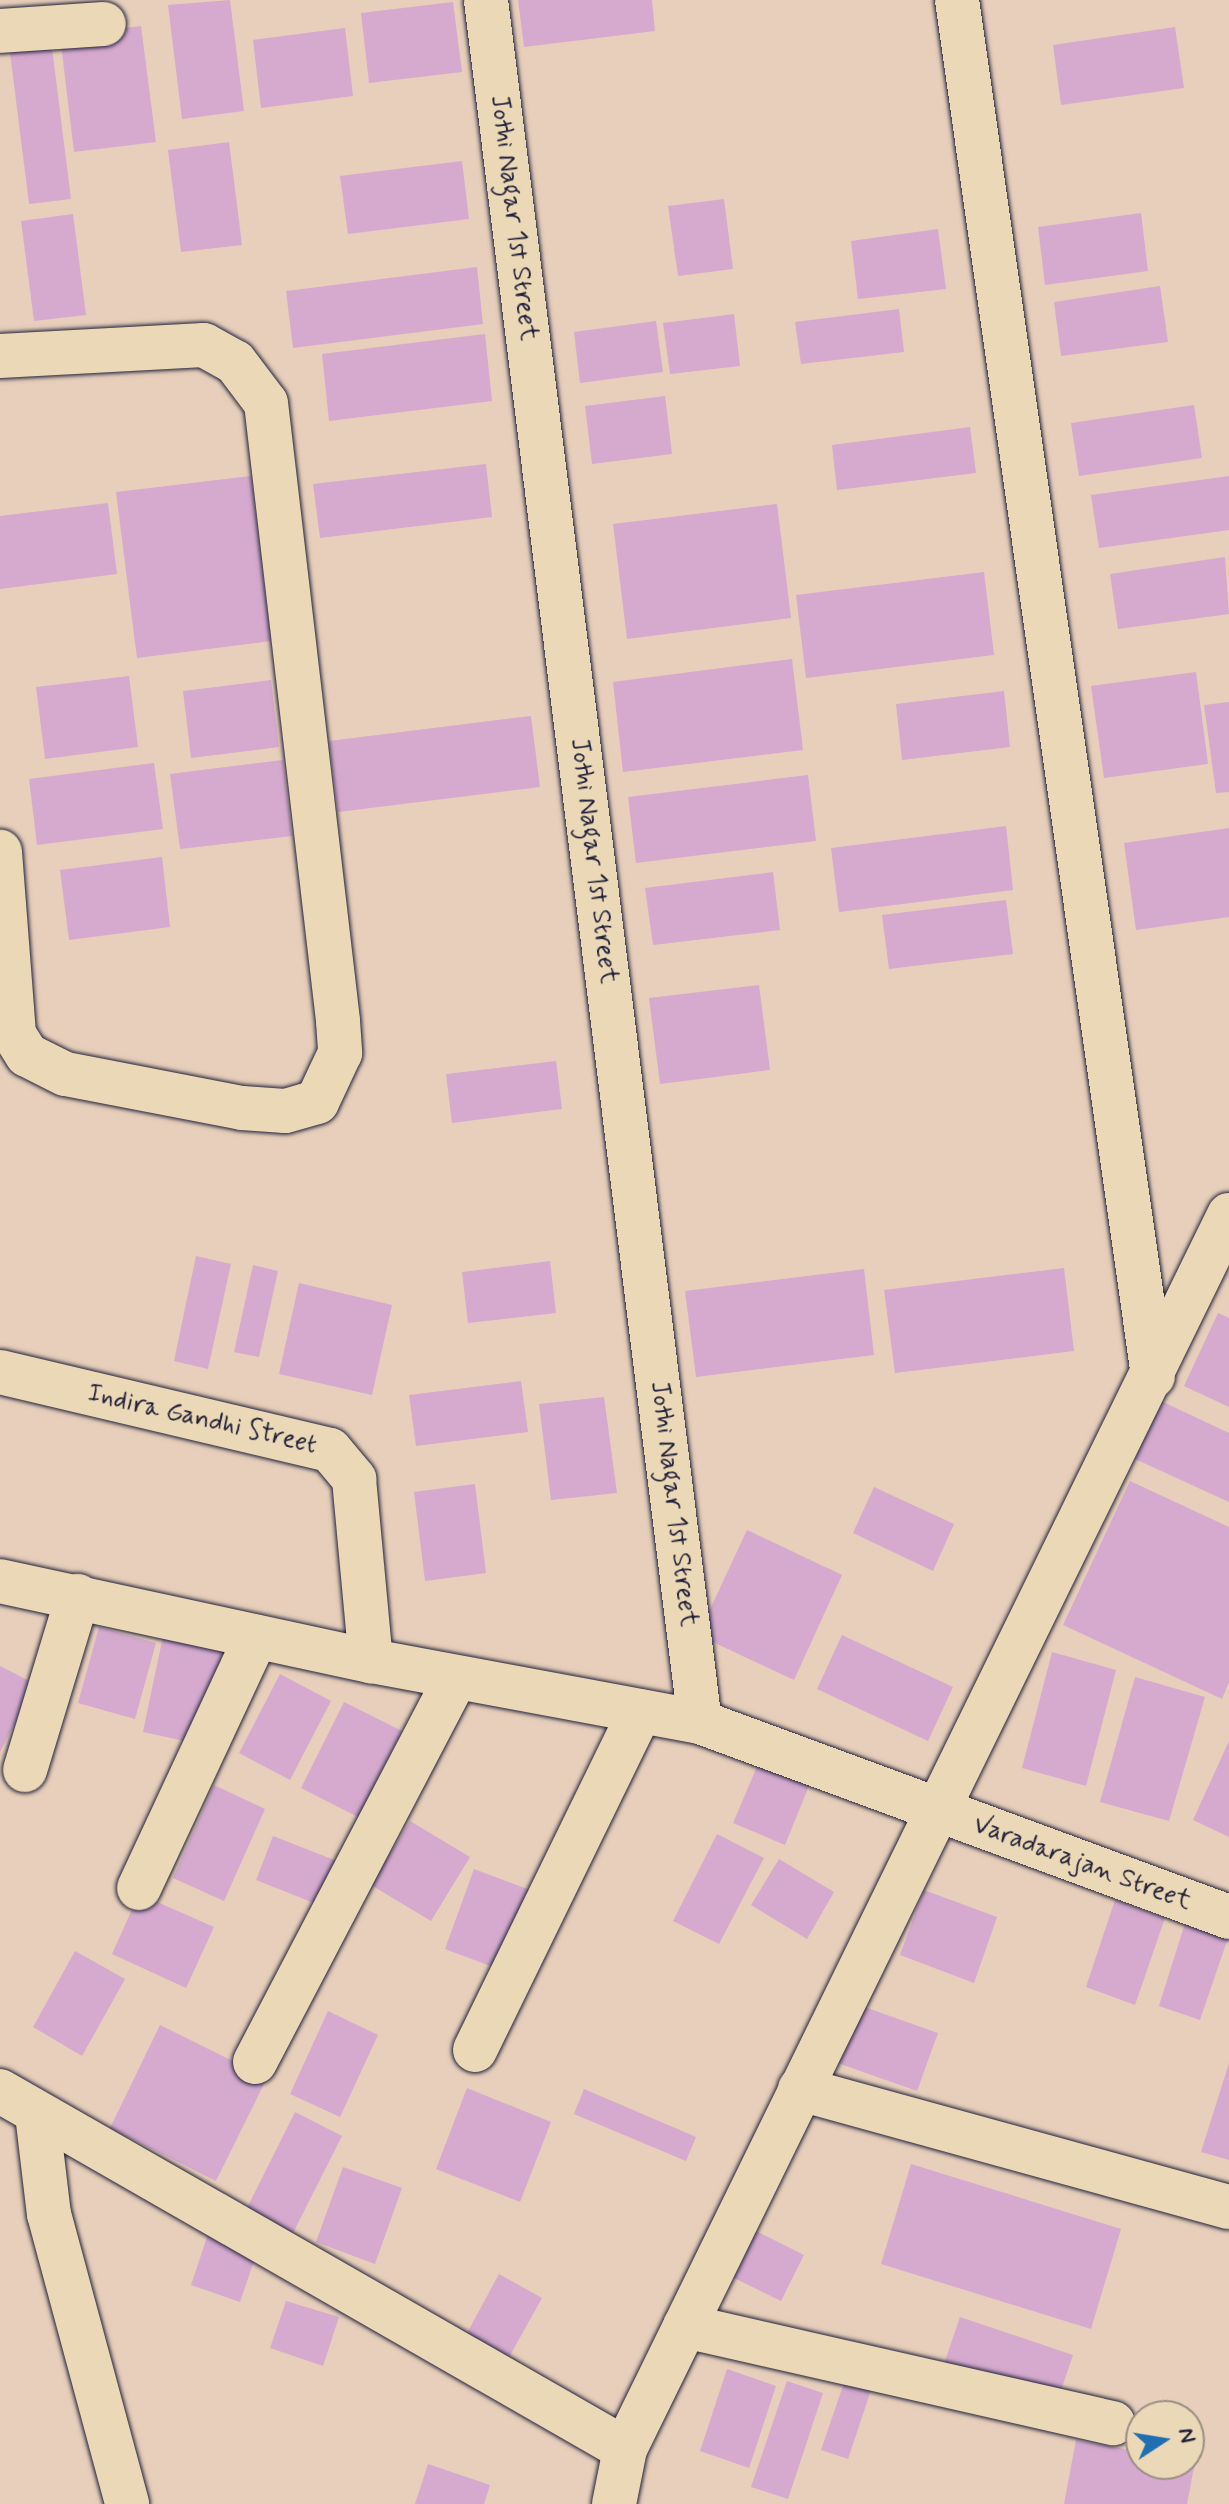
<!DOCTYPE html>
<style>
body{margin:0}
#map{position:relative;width:1229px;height:2504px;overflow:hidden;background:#e7cfbb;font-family:Mynerve,sans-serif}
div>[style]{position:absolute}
.building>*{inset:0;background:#d5aace}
.roads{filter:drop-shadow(0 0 2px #22223b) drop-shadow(0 0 2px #22223b)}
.minor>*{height:44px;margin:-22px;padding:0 22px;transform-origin:22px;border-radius:22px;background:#ebd8b6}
span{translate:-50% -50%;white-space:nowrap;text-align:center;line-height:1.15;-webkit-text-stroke:7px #ebd8b6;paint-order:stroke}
.street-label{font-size:26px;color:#22223b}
.north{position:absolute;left:1125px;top:2400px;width:80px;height:80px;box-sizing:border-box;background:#ebd8b6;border:2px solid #9b8f85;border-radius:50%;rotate:78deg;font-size:22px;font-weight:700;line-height:32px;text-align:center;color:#22223b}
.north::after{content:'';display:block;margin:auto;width:28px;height:36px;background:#1f6fb2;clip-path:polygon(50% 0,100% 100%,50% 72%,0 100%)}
</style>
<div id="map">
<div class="building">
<i style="clip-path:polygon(230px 0,244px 111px,182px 119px,168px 5px)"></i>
<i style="clip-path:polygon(518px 0,652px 0,655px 31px,524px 47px)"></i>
<i style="clip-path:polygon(453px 2px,462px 72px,369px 83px,361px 13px)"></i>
<i style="clip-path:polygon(141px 26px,156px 142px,74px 152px,60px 36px)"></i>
<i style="clip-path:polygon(1175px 27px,1184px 88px,1061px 105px,1053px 45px)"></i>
<i style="clip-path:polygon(345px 28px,353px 96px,261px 108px,253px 40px)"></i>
<i style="clip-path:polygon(51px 40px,71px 199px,29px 204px,9px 45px)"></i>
<i style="clip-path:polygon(229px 142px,242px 245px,181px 252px,168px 150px)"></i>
<i style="clip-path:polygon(462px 161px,469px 219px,348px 234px,340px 176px)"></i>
<i style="clip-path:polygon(724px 199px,733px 269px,678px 276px,668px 206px)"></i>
<i style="clip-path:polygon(1141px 213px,1148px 271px,1045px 285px,1038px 227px)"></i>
<i style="clip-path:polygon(73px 214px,86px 315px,34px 321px,21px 221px)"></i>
<i style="clip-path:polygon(938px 229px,946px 289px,858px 299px,851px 241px)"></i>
<i style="clip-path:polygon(477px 267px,483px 324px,293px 348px,286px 291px)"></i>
<i style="clip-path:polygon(1160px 286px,1168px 342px,1061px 356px,1054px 302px)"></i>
<i style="clip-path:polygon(899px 309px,904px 352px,801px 364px,795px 322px)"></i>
<i style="clip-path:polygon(734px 314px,740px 366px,670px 374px,663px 323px)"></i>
<i style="clip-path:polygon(656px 321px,663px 372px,580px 383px,574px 332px)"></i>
<i style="clip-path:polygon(485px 334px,492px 401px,329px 421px,322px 354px)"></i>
<i style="clip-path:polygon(665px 396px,672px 454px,592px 464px,585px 406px)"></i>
<i style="clip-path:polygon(1194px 405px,1202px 458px,1079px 476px,1071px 423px)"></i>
<i style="clip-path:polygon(970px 427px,976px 473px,837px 490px,832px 445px)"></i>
<i style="clip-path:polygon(486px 464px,492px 517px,320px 538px,313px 484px)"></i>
<i style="clip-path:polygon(251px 476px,271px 641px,137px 658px,116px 492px)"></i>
<i style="clip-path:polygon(1229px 476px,1229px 530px,1099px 548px,1091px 495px)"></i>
<i style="clip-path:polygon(108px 503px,117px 574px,0 589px,0 516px)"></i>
<i style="clip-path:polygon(777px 504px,791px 618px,627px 639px,613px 524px)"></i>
<i style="clip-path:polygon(1225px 557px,1229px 614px,1118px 629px,1110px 574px)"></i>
<i style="clip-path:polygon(984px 572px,994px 655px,806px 678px,796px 595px)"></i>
<i style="clip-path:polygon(792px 659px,803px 750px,623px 772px,613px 682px)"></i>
<i style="clip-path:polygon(1196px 672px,1208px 764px,1104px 778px,1091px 686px)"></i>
<i style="clip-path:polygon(129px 676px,138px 747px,45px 759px,36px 687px)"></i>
<i style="clip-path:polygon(271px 680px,279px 747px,191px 758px,183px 691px)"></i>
<i style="clip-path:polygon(1004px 691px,1010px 747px,902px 760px,896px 704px)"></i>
<i style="clip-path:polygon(1229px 702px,1229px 792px,1216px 793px,1204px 705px)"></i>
<i style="clip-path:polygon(531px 716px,540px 787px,338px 812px,329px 741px)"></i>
<i style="clip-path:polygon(283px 760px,292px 836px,180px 849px,170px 774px)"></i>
<i style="clip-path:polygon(154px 763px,163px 829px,37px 845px,29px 779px)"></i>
<i style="clip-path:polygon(808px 775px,816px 841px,636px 863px,628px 797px)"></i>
<i style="clip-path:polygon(1006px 826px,1013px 890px,839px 912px,831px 848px)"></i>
<i style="clip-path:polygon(1229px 828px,1229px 917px,1136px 930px,1124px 843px)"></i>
<i style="clip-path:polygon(162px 857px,170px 927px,69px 940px,60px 870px)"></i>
<i style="clip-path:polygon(773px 872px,780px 930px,653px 945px,645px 888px)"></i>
<i style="clip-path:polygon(1006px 900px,1013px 954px,889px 969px,882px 915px)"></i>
<i style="clip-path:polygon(759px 985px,770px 1070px,660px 1084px,649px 998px)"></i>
<i style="clip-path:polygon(556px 1061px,562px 1109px,452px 1123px,446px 1074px)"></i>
<i style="clip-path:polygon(196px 1256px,231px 1264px,208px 1369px,174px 1361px)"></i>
<i style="clip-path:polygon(550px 1261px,556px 1313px,468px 1323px,462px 1272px)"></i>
<i style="clip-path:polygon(253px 1265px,278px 1271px,259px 1357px,234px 1352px)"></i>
<i style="clip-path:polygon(1064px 1268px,1074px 1351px,895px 1373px,884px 1290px)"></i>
<i style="clip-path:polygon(864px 1269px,874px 1355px,696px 1377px,685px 1291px)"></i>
<i style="clip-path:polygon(299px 1283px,392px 1305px,372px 1395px,279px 1374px)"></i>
<i style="clip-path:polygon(1218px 1313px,1229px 1318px,1229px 1407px,1184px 1386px)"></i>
<i style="clip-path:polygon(521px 1381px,528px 1432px,416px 1446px,409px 1395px)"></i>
<i style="clip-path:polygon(604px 1397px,617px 1493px,551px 1500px,539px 1404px)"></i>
<i style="clip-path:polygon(1161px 1401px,1229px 1433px,1229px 1502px,1135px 1459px)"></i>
<i style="clip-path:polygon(1130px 1481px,1229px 1527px,1229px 1682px,1222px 1699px,1063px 1625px)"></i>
<i style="clip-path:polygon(475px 1484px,486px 1573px,425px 1581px,414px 1492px)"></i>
<i style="clip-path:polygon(874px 1487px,954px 1524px,933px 1571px,853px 1533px)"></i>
<i style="clip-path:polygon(747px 1530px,842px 1575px,794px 1680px,698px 1635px)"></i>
<i style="clip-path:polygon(99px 1627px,156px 1643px,135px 1719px,78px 1703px)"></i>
<i style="clip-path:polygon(842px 1635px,953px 1687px,928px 1741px,817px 1689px)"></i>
<i style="clip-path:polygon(163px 1636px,223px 1649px,203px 1745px,143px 1732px)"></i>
<i style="clip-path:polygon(1052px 1652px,1116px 1670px,1086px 1786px,1022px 1768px)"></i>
<i style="clip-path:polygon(0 1666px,35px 1684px,0 1752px)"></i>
<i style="clip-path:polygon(280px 1674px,331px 1701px,290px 1780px,239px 1753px)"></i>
<i style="clip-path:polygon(1135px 1677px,1205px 1697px,1169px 1821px,1100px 1802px)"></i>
<i style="clip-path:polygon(344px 1702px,402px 1731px,358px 1817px,301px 1788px)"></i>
<i style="clip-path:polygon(1229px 1741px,1229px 1837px,1193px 1820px)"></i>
<i style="clip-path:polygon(762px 1755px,813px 1776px,785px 1845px,733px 1823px)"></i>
<i style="clip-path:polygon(214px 1785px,265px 1809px,224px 1901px,173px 1878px)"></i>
<i style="clip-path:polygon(410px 1821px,470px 1857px,431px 1921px,371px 1885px)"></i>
<i style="clip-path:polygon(717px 1834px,764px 1858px,719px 1944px,673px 1921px)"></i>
<i style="clip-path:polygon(273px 1836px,342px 1863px,324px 1907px,256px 1880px)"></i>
<i style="clip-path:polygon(779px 1859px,834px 1892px,807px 1939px,751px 1905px)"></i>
<i style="clip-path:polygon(474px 1869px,530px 1890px,501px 1970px,445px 1949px)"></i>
<i style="clip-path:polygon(924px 1890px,997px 1917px,974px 1983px,900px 1955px)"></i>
<i style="clip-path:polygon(139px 1894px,214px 1927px,186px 1988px,112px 1954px)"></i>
<i style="clip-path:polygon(1115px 1900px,1165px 1918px,1135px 2005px,1086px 1987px)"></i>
<i style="clip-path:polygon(1185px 1923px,1228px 1938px,1200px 2020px,1159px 2006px)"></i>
<i style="clip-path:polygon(75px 1951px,125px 1979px,82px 2056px,33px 2027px)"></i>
<i style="clip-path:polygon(853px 2003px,938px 2033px,917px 2091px,832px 2061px)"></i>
<i style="clip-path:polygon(328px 2011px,378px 2035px,340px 2117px,290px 2094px)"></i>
<i style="clip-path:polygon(160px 2025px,267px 2078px,216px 2181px,110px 2128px)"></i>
<i style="clip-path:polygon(1229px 2063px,1229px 2160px,1201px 2152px)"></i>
<i style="clip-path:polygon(467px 2088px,551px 2122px,520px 2202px,436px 2169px)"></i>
<i style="clip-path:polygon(584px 2089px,696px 2137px,686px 2161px,574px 2114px)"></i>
<i style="clip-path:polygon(295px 2112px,342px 2136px,292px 2235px,245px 2212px)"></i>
<i style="clip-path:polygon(911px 2164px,1121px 2229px,1091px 2329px,881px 2264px)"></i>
<i style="clip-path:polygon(343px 2167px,402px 2188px,375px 2264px,316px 2242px)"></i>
<i style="clip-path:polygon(209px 2231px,258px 2249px,240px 2302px,191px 2285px)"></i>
<i style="clip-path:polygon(756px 2231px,804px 2255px,781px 2301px,732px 2277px)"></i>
<i style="clip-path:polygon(499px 2274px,542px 2298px,508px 2359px,466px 2335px)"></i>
<i style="clip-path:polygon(286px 2301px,339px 2317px,323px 2366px,270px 2348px)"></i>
<i style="clip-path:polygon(960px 2317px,1073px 2355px,1056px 2405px,943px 2367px)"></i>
<i style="clip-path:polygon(727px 2369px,776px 2386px,749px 2468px,700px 2451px)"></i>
<i style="clip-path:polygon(846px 2377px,872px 2387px,848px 2459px,821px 2450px)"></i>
<i style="clip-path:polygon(787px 2381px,823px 2393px,788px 2499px,751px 2487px)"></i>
<i style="clip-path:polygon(1076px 2440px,1141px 2452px,1141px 2464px,1195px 2462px,1187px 2504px,1064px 2504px)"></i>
<i style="clip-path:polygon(428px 2464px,490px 2485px,484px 2504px,415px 2504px)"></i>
</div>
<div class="roads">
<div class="minor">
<i style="left:486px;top:0;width:1735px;rotate:82.92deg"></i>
<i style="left:957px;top:0;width:1390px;rotate:81.89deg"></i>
<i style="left:0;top:31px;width:104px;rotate:-3.9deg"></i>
<i style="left:0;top:356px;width:204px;rotate:-3.1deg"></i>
<i style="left:204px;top:345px;width:35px;rotate:29deg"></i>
<i style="left:235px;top:362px;width:51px;rotate:52.9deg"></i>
<i style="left:266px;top:403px;width:622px;rotate:83.35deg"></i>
<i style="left:338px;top:1021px;width:32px;rotate:86deg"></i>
<i style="left:340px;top:1053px;width:54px;rotate:115.1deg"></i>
<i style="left:317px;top:1102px;width:33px;rotate:164deg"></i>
<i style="left:285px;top:1111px;width:43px;rotate:-176deg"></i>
<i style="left:242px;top:1108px;width:180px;rotate:-169.1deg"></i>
<i style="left:65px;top:1074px;width:42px;rotate:-153.4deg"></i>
<i style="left:27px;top:1055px;width:25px;rotate:-122deg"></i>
<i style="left:14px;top:1034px;width:183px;rotate:-94.4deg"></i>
<i style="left:0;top:1372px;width:339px;rotate:13.3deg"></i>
<i style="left:330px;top:1450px;width:38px;rotate:50deg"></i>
<i style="left:354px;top:1479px;width:183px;rotate:84.7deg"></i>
<i style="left:0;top:1581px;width:380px;rotate:12.2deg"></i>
<i style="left:371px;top:1661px;width:335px;rotate:10.5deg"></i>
<i style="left:700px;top:1722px;width:564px;rotate:20.23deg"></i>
<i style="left:25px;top:1770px;width:182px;rotate:-73.1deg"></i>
<i style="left:139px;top:1888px;width:277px;rotate:-65deg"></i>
<i style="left:475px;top:2050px;width:377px;rotate:-64deg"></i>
<i style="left:255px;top:2062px;width:434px;rotate:-62.4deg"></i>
<i style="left:800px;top:2089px;width:445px;rotate:15.4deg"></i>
<i style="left:0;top:2091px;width:720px;rotate:29.8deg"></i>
<i style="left:37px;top:2114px;width:101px;rotate:83.2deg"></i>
<i style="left:49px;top:2214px;width:300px;rotate:74.9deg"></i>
<i style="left:685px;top:2326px;width:439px;rotate:12.8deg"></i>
<i style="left:614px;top:2504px;width:56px;rotate:-78.7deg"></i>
<i style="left:625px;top:2449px;width:1374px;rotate:-63.92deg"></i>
</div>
</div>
<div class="street-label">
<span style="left:513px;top:218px;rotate:83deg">Jothi Nagar 1st Street</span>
<span style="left:593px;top:861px;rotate:83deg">Jothi Nagar 1st Street</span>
<span style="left:202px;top:1420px;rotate:13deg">Indira Gandhi Street</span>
<span style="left:673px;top:1504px;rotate:83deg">Jothi Nagar 1st Street</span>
<span style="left:1082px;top:1864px;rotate:20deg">Varadarajan Street</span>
</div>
<div class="north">N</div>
</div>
